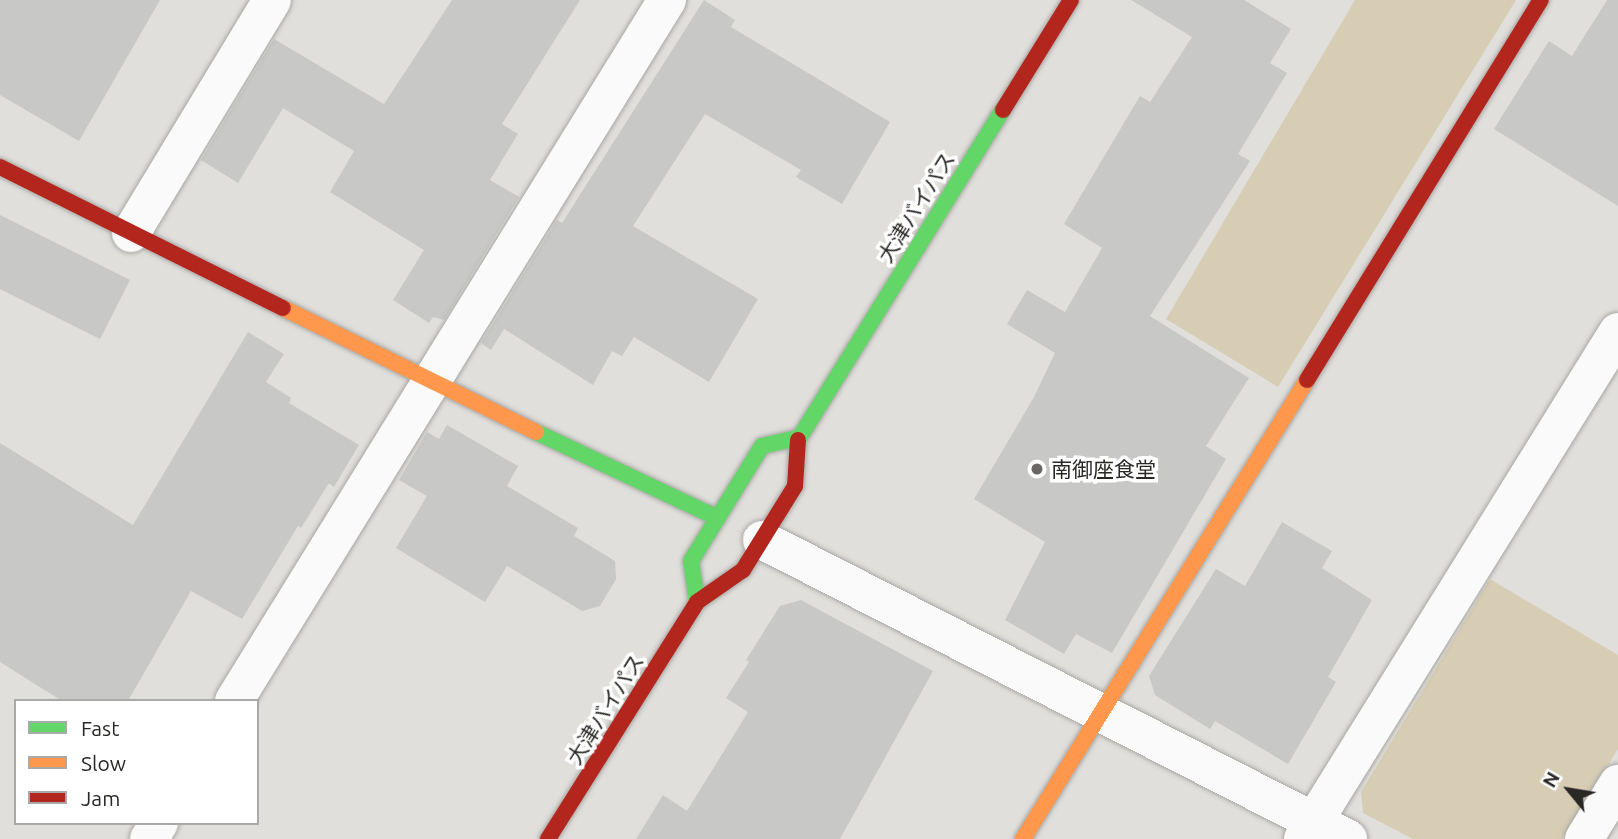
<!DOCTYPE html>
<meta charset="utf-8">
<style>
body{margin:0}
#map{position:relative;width:1618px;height:839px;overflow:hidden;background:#e0dfdb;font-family:Ubuntu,"Noto Sans JP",sans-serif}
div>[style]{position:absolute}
.green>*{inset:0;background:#d7cdb4}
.building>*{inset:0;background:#c8c8c7}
.roads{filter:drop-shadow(0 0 2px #a8a7a5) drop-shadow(0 0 2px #a8a7a5)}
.street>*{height:38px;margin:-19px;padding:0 19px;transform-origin:19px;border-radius:19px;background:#fafafa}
.fast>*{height:16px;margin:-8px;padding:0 8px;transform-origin:8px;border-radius:8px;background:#63d668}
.slow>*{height:16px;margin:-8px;padding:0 8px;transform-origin:8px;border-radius:8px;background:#ff974d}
.jam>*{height:16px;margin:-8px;padding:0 8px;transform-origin:8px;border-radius:8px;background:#b3261e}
.dots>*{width:19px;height:19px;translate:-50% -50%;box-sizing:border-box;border:4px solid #fff;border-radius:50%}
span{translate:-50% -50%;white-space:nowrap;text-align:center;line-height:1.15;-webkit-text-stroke:7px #fff;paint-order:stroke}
.street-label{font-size:21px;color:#292826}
.poi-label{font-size:21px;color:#292826}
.left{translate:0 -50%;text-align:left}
.legend{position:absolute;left:14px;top:699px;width:245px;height:126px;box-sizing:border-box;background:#fff;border:2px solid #a9a9a8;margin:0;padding:9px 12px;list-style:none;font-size:21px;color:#292826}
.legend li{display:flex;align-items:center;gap:14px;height:35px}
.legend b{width:35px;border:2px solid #a9a9a8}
.north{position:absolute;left:1534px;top:755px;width:70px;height:70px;-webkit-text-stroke:5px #fff;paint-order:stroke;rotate:300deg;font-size:19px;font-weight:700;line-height:28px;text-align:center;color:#292826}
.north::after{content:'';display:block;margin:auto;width:24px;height:32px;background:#292826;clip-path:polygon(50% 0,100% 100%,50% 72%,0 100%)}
</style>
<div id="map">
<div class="green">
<i style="clip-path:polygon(1355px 0,1516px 0,1278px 387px,1166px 319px)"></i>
<i style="clip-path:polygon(1490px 579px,1618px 655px,1618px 749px,1562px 839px,1413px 839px,1363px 813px,1361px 792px)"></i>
</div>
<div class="building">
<i style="clip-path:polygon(0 0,160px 0,79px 141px,0 95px)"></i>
<i style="clip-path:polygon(452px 0,580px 0,502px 124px,518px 134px,490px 180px,519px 197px,444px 320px,433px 317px,429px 323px,393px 300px,424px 250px,330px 192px,354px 151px,283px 108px,238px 183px,201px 160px,274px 39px,384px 104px)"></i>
<i style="clip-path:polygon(704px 0,735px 20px,731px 27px,890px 122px,842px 204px,796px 177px,801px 170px,705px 114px,633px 226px,758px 299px,709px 382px,634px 337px,622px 356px,612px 351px,593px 385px,504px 329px,491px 350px,481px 343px,557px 220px,562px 223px)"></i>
<i style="clip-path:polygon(1131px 0,1244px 0,1291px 29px,1270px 63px,1287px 73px,1238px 154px,1250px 161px,1150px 316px,1249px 378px,1206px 446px,1226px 459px,1112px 653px,1076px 634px,1064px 654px,1005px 620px,1045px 542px,974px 499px,1034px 397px,1055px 353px,1007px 324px,1027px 290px,1065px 312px,1102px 248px,1064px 224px,1140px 96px,1150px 102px,1192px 37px)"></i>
<i style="clip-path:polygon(1607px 0,1618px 0,1618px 206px,1494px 129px,1549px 41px,1572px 56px)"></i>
<i style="clip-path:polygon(0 215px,130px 280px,100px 339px,0 289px)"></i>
<i style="clip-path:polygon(248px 332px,284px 354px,266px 382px,291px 398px,289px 403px,359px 445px,334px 487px,329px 483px,301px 528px,298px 526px,242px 619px,191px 591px,128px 701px,62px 701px,0 662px,0 443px,133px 525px)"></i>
<i style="clip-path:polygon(447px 425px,518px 466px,507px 486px,578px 528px,574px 536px,615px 561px,616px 579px,600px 606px,582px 611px,507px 566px,485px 602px,396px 548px,427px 496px,399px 480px,427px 432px,439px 439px)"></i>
<i style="clip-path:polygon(1282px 522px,1332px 551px,1322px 568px,1372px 600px,1328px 677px,1336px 682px,1288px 764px,1215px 721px,1210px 729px,1155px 695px,1149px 676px,1216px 569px,1245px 586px)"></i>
<i style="clip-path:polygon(801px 600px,933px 671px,840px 839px,636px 839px,663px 795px,687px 811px,748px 712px,726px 698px,749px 662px,746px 660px,780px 606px)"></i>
</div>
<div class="roads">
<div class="street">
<i style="left:131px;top:233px;width:272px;rotate:-58.8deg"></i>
<i style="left:762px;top:540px;width:658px;rotate:27.03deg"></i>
<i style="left:234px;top:701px;width:824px;rotate:-58.3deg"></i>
<i style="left:149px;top:839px;width:19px;rotate:-58deg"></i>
<i style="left:1303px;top:839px;width:597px;rotate:-58.15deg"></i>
<i style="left:1584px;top:839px;width:65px;rotate:-58.3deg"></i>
</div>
<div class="fast">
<i style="left:536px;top:432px;width:201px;rotate:25.3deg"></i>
<i style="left:798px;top:440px;width:388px;rotate:-58.2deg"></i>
<i style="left:697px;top:602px;width:41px;rotate:-98.3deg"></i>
<i style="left:691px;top:561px;width:135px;rotate:-58.3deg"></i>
<i style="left:762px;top:446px;width:37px;rotate:-13deg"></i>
</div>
<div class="slow">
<i style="left:283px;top:308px;width:282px;rotate:26.1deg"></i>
<i style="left:1023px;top:839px;width:540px;rotate:-58.25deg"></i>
</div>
<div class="jam">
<i style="left:1003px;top:110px;width:129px;rotate:-58.3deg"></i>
<i style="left:0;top:167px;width:316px;rotate:26.5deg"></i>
<i style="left:1307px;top:380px;width:446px;rotate:-58.4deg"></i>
<i style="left:548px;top:839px;width:280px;rotate:-57.8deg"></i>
<i style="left:697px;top:602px;width:56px;rotate:-34.8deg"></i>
<i style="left:743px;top:570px;width:99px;rotate:-58.2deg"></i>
<i style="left:795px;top:486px;width:46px;rotate:-86.3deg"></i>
</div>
</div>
<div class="dots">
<i style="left:1037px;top:469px;background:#696865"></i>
</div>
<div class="street-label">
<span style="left:916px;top:207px;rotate:-58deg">大津バイパス</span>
<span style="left:605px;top:709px;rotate:-58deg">大津バイパス</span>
</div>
<div class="poi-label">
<span class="left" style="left:1051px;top:469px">南御座食堂</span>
</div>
<ul class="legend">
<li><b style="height:9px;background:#63d668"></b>Fast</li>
<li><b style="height:9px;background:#ff974d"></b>Slow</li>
<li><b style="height:9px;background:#b3261e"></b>Jam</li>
</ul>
<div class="north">N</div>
</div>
